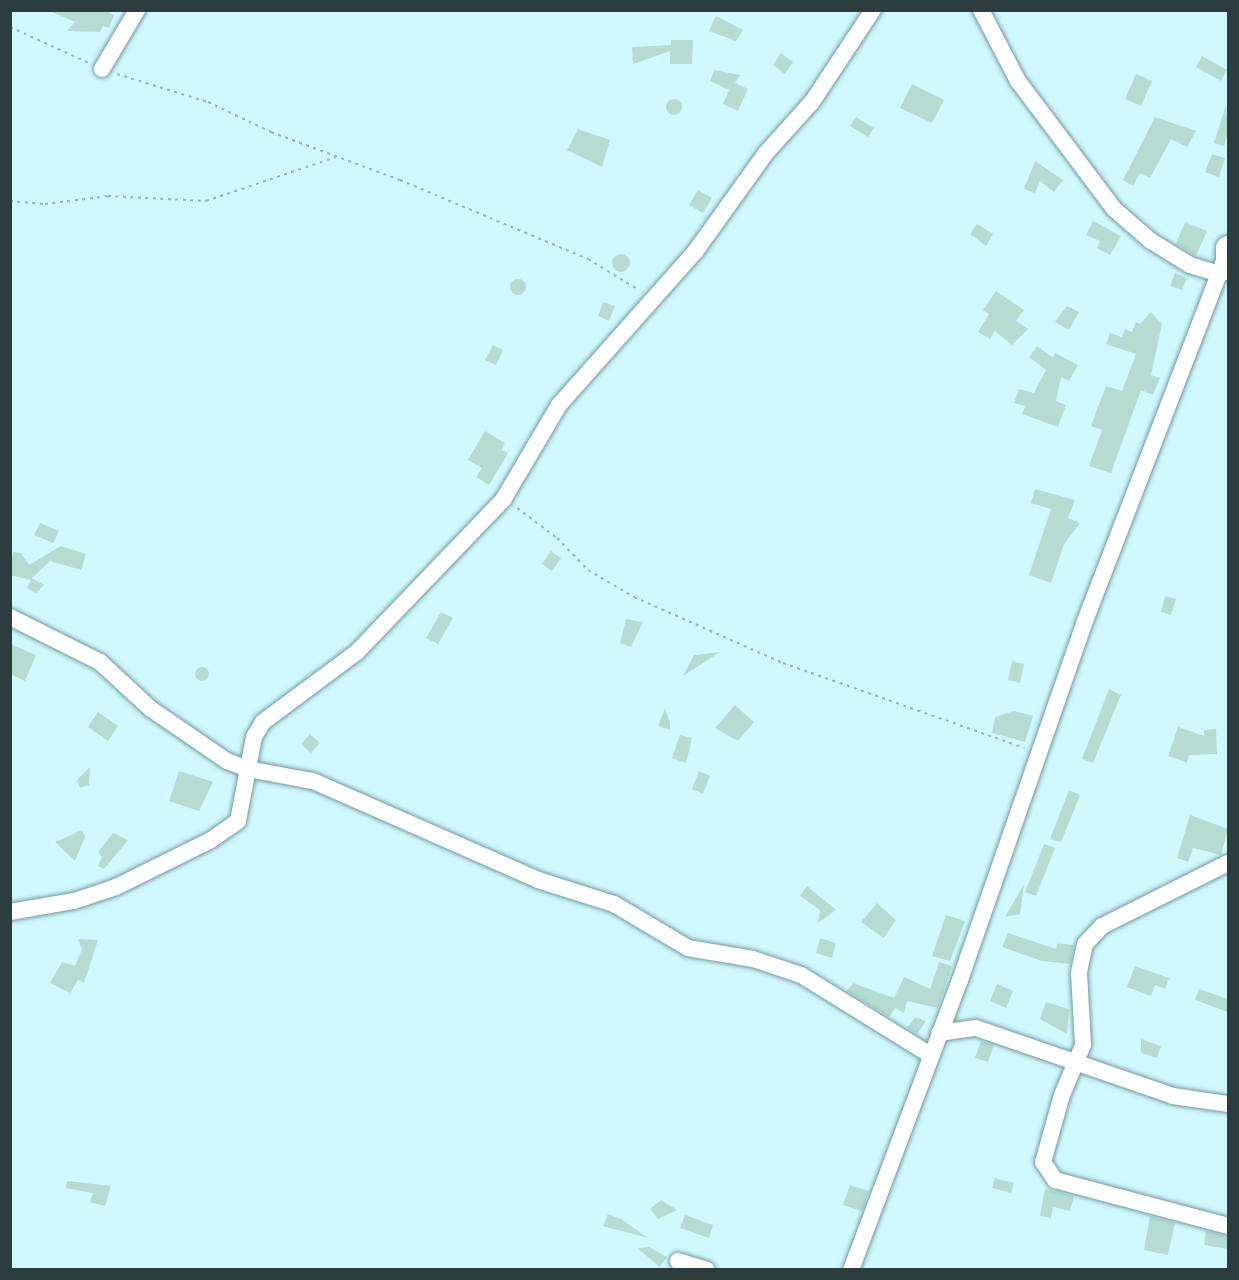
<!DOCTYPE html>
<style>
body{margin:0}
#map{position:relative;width:1239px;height:1280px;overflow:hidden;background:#cff9ff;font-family:Raleway,sans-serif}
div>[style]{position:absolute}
.building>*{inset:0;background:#b5dcd1}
.round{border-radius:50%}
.path>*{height:2px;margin-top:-1px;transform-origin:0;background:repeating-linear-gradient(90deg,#94b5b9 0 3px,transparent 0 7.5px)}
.roads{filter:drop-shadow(0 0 2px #72999e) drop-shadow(0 0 2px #72999e)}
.street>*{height:16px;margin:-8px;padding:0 8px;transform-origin:8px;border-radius:8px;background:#fff}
.secondary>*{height:24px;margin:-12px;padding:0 12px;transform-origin:12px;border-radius:12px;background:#fff}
span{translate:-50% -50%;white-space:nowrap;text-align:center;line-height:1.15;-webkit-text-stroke:4.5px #fff;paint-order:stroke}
.frame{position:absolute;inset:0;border:12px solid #2c3d3f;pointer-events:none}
</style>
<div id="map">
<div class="building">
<i style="clip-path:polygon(48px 10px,103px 10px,114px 15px,109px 28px,103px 26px,100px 32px,67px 31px,75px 22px)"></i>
<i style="clip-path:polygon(716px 16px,743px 30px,736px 41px,709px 31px)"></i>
<i style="clip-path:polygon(671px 40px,693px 40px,692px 64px,670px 64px,670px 51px,633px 64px,632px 47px,671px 45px)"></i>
<i style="clip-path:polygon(781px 53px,793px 62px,785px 74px,773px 65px)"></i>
<i style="clip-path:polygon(1202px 56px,1227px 70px,1221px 81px,1196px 67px)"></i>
<i style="clip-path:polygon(714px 70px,740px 75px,735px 83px,748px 89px,738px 111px,723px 104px,729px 90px,710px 81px)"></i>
<i style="clip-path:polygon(1136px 74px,1152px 81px,1141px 106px,1125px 99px)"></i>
<i style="clip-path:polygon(912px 84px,944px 100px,932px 123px,900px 108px)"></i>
<i class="round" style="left:666px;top:99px;width:16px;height:16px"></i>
<i style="clip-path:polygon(1226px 105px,1228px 133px,1224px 146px,1214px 143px)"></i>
<i style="clip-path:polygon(856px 117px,874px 128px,868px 137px,850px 126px)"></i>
<i style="clip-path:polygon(1155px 117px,1196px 131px,1187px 147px,1171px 139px,1150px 178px,1140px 173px,1133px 186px,1123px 180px)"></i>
<i style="clip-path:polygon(578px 129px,610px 140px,602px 167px,567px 150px)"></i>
<i style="clip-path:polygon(1212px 154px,1225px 158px,1219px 177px,1205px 172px)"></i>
<i style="clip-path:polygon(1035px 161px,1063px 180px,1054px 192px,1040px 181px,1035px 193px,1024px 189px)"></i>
<i style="clip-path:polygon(698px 190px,712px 198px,703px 213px,689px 205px)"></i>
<i style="clip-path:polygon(1093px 221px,1121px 236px,1110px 255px,1097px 248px,1100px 241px,1086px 235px)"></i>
<i style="clip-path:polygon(1185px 222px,1207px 231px,1196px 256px,1176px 244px)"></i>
<i style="clip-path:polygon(977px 224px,993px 234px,986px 246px,970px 234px)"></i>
<i class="round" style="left:612px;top:254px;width:18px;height:18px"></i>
<i style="clip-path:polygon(1175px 273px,1187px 278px,1182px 290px,1170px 286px)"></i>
<i class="round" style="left:510px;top:279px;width:16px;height:16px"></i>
<i style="clip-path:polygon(996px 291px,1024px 310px,1016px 321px,1028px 329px,1012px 345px,995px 331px,990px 339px,978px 332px,989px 314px,983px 310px)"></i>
<i style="clip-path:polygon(603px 302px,615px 306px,609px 321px,598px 316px)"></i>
<i style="clip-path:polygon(1067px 306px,1079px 312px,1069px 330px,1055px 322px)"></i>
<i style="clip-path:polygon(1151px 312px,1162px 324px,1151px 375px,1160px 378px,1153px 395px,1141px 390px,1111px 473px,1089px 466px,1102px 430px,1091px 426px,1106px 386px,1122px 391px,1136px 354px,1106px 344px,1110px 333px,1122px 337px,1125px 329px,1132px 332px,1136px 322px,1140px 324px)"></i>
<i style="clip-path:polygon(493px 345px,503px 350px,496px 365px,485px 360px)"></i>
<i style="clip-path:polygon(1037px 346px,1053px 358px,1055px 353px,1078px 365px,1069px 381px,1061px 377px,1056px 401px,1066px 405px,1058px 427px,1022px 414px,1025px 406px,1014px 403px,1019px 389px,1034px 393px,1046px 370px,1029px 357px)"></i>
<i style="clip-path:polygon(485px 431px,505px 443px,501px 450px,508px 453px,489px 485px,476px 477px,482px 468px,468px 460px)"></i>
<i style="clip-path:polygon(1035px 489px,1075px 500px,1068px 518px,1080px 523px,1064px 544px,1051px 583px,1029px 575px,1051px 509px,1031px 503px)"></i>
<i style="clip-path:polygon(40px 523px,59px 531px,53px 543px,34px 535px)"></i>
<i style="clip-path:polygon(61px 546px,86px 554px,81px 570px,50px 561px,32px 578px,44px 585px,36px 593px,27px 588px,31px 580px,10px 575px,13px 552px,21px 553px,29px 565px)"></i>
<i style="clip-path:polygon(551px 551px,561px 558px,552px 571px,542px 564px)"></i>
<i style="clip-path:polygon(1165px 596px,1176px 599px,1171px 615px,1161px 612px)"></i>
<i style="clip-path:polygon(441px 612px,453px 618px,438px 644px,426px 638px)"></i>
<i style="clip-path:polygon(626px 619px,643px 622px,631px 647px,620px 643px)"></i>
<i style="clip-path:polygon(10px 644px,36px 655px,25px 681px,10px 674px)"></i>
<i style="clip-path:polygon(720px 652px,683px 676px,694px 655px)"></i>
<i style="clip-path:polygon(1012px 661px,1024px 664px,1020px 683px,1008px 680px)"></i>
<i class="round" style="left:195px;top:667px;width:14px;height:14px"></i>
<i style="clip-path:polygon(1109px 689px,1121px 695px,1093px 763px,1082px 759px)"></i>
<i style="clip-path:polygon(735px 705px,754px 722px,738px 741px,715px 728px)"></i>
<i style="clip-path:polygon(665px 708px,670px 723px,670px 730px,658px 726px)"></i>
<i style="clip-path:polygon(1014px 711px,1033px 716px,1025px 742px,992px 733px,995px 717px)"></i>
<i style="clip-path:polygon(98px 712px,118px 726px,108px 741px,88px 727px)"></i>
<i style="clip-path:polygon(1178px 727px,1204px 736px,1204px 730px,1216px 729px,1217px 754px,1189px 755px,1187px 763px,1168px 756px)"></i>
<i style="clip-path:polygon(310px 734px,320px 743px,311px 753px,301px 744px)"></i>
<i style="clip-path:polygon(680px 735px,692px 738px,686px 763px,672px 758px)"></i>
<i style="clip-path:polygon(90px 767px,89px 785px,80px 788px,77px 780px)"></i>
<i style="clip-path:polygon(179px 771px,213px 782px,199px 811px,169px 801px)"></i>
<i style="clip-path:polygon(699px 771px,710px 776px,703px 794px,692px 789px)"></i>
<i style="clip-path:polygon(1069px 790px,1080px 795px,1061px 842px,1050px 839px)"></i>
<i style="clip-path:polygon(1190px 815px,1228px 829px,1221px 855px,1193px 848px,1188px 862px,1177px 858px)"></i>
<i style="clip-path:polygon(82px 830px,85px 837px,75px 861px,55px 842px)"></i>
<i style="clip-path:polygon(113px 833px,128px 840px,104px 869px,98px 866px,102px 857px,98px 852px)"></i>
<i style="clip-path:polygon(1044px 844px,1055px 848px,1036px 896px,1025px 892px)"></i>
<i style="clip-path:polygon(1024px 884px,1020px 914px,1005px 917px)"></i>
<i style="clip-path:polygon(807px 886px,836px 910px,818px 923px,820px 910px,800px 896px)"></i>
<i style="clip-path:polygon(877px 903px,896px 920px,884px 938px,861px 922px)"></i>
<i style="clip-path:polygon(946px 915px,965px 921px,950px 961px,932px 956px)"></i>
<i style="clip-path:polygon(1008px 933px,1056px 949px,1057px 943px,1074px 945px,1070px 964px,1042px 961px,1002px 947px)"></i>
<i style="clip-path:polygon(820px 938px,836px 943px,832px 958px,816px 953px)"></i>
<i style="clip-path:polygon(78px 939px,98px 940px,84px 983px,78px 980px,70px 993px,50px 983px,62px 962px,75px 966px,82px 949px)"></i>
<i style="clip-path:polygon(939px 962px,952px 966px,938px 1008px,907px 1001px,904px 1013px,895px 1008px,889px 1017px,847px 991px,853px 983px,894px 998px,904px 977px,930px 989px)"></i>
<i style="clip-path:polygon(1135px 966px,1169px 978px,1165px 989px,1155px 985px,1151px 996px,1127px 987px)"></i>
<i style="clip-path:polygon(997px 984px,1013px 991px,1006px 1008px,990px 1001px)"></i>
<i style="clip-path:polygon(1199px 989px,1228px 999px,1228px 1012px,1195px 1000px)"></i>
<i style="clip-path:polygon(1046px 1002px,1069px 1009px,1067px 1034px,1040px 1019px)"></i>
<i style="clip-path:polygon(915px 1017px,926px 1021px,917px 1034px,907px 1028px)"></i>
<i style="clip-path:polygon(1141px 1039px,1161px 1046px,1157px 1058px,1141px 1053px)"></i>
<i style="clip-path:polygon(981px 1041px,994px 1045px,988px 1062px,975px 1058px)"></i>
<i style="clip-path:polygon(995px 1178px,1014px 1183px,1011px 1193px,992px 1188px)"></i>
<i style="clip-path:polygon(67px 1181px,111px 1186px,105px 1206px,90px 1202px,93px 1193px,66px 1188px)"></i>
<i style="clip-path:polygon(850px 1185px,869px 1191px,862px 1211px,843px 1205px)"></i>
<i style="clip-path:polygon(1045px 1189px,1074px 1196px,1070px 1211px,1053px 1207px,1051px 1218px,1040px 1216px)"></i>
<i style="clip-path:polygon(661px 1200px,677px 1210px,658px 1219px,650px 1209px)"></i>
<i style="clip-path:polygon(608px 1214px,621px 1219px,648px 1238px,603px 1226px)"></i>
<i style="clip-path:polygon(685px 1215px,713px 1225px,709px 1238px,680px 1228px)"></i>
<i style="clip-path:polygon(1150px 1216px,1175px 1223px,1168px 1255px,1144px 1250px)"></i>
<i style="clip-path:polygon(1206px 1231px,1228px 1236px,1228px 1249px,1204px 1245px)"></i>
<i style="clip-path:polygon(649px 1247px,667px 1257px,660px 1267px,637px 1248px)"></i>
</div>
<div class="path">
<i style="left:10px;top:27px;width:87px;rotate:24.5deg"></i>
<i style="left:117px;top:74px;width:95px;rotate:17.1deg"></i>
<i style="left:208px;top:102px;width:70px;rotate:25.5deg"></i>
<i style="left:271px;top:132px;width:138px;rotate:20.4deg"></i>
<i style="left:400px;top:180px;width:204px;rotate:22.8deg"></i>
<i style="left:588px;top:259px;width:60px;rotate:31.3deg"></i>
<i style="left:10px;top:201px;width:35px;rotate:5deg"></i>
<i style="left:45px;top:204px;width:64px;rotate:-7.2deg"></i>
<i style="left:108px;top:196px;width:98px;rotate:2.9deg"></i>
<i style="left:206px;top:201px;width:137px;rotate:-18.7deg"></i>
<i style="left:517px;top:508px;width:50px;rotate:36.9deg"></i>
<i style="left:557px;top:538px;width:45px;rotate:45.9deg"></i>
<i style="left:588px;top:570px;width:53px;rotate:30.4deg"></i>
<i style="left:634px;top:597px;width:163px;rotate:23.9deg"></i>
<i style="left:783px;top:663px;width:256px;rotate:19.4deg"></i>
</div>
<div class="roads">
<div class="street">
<i style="left:981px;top:10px;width:80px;rotate:62.5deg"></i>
<i style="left:1018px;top:81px;width:160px;rotate:53.1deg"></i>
<i style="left:1114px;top:209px;width:49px;rotate:40.9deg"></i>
<i style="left:1151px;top:241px;width:46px;rotate:31.6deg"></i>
<i style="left:1190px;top:265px;width:21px;rotate:17deg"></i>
<i style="left:102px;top:69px;width:69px;rotate:-59.3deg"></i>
<i style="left:10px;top:617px;width:101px;rotate:26.6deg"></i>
<i style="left:100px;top:662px;width:69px;rotate:42.7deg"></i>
<i style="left:151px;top:709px;width:92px;rotate:34.4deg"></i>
<i style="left:227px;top:761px;width:22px;rotate:21deg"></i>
<i style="left:248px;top:769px;width:66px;rotate:10.5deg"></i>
<i style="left:313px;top:781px;width:246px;rotate:23.7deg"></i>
<i style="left:538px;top:880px;width:80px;rotate:17.5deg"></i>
<i style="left:614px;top:904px;width:86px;rotate:30.7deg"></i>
<i style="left:688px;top:948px;width:66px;rotate:9.6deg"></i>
<i style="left:753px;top:959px;width:51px;rotate:18.4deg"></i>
<i style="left:801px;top:975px;width:150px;rotate:31.7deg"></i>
<i style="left:1228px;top:863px;width:141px;rotate:153.4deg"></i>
<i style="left:1102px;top:926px;width:25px;rotate:133deg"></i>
<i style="left:1085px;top:944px;width:30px;rotate:102deg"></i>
<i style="left:1079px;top:973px;width:72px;rotate:86.8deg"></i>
<i style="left:1083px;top:1045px;width:54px;rotate:112.8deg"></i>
<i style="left:1062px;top:1095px;width:70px;rotate:105.8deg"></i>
<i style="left:1043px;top:1162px;width:22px;rotate:56deg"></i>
<i style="left:1055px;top:1180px;width:179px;rotate:14.9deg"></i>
<i style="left:10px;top:912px;width:65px;rotate:-9.8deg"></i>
<i style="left:74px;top:901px;width:44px;rotate:-18.4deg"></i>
<i style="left:116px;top:887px;width:106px;rotate:-26.3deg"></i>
<i style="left:211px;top:840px;width:33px;rotate:-35deg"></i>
<i style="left:238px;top:821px;width:86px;rotate:-79.2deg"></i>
<i style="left:254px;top:737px;width:17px;rotate:-59deg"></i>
<i style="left:263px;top:722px;width:117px;rotate:-36.7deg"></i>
<i style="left:357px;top:652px;width:211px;rotate:-46.2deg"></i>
<i style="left:503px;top:500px;width:110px;rotate:-59.5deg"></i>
<i style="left:559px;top:405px;width:205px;rotate:-48.4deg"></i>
<i style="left:695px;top:252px;width:122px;rotate:-54.4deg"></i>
<i style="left:766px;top:153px;width:69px;rotate:-48deg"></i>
<i style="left:812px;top:102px;width:110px;rotate:-56.5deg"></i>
<i style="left:939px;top:1033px;width:37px;rotate:-8deg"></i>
<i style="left:976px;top:1028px;width:208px;rotate:19deg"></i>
<i style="left:1173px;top:1096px;width:56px;rotate:8.3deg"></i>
<i style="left:678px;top:1261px;width:30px;rotate:17deg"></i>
<i style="left:851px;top:1270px;width:310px;rotate:-69.4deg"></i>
<i style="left:960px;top:980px;width:380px;rotate:-70.8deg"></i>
<i style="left:1085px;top:621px;width:392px;rotate:-68.9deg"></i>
</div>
<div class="secondary">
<i style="left:1228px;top:248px;width:20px;rotate:90deg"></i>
</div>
</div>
<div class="frame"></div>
</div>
